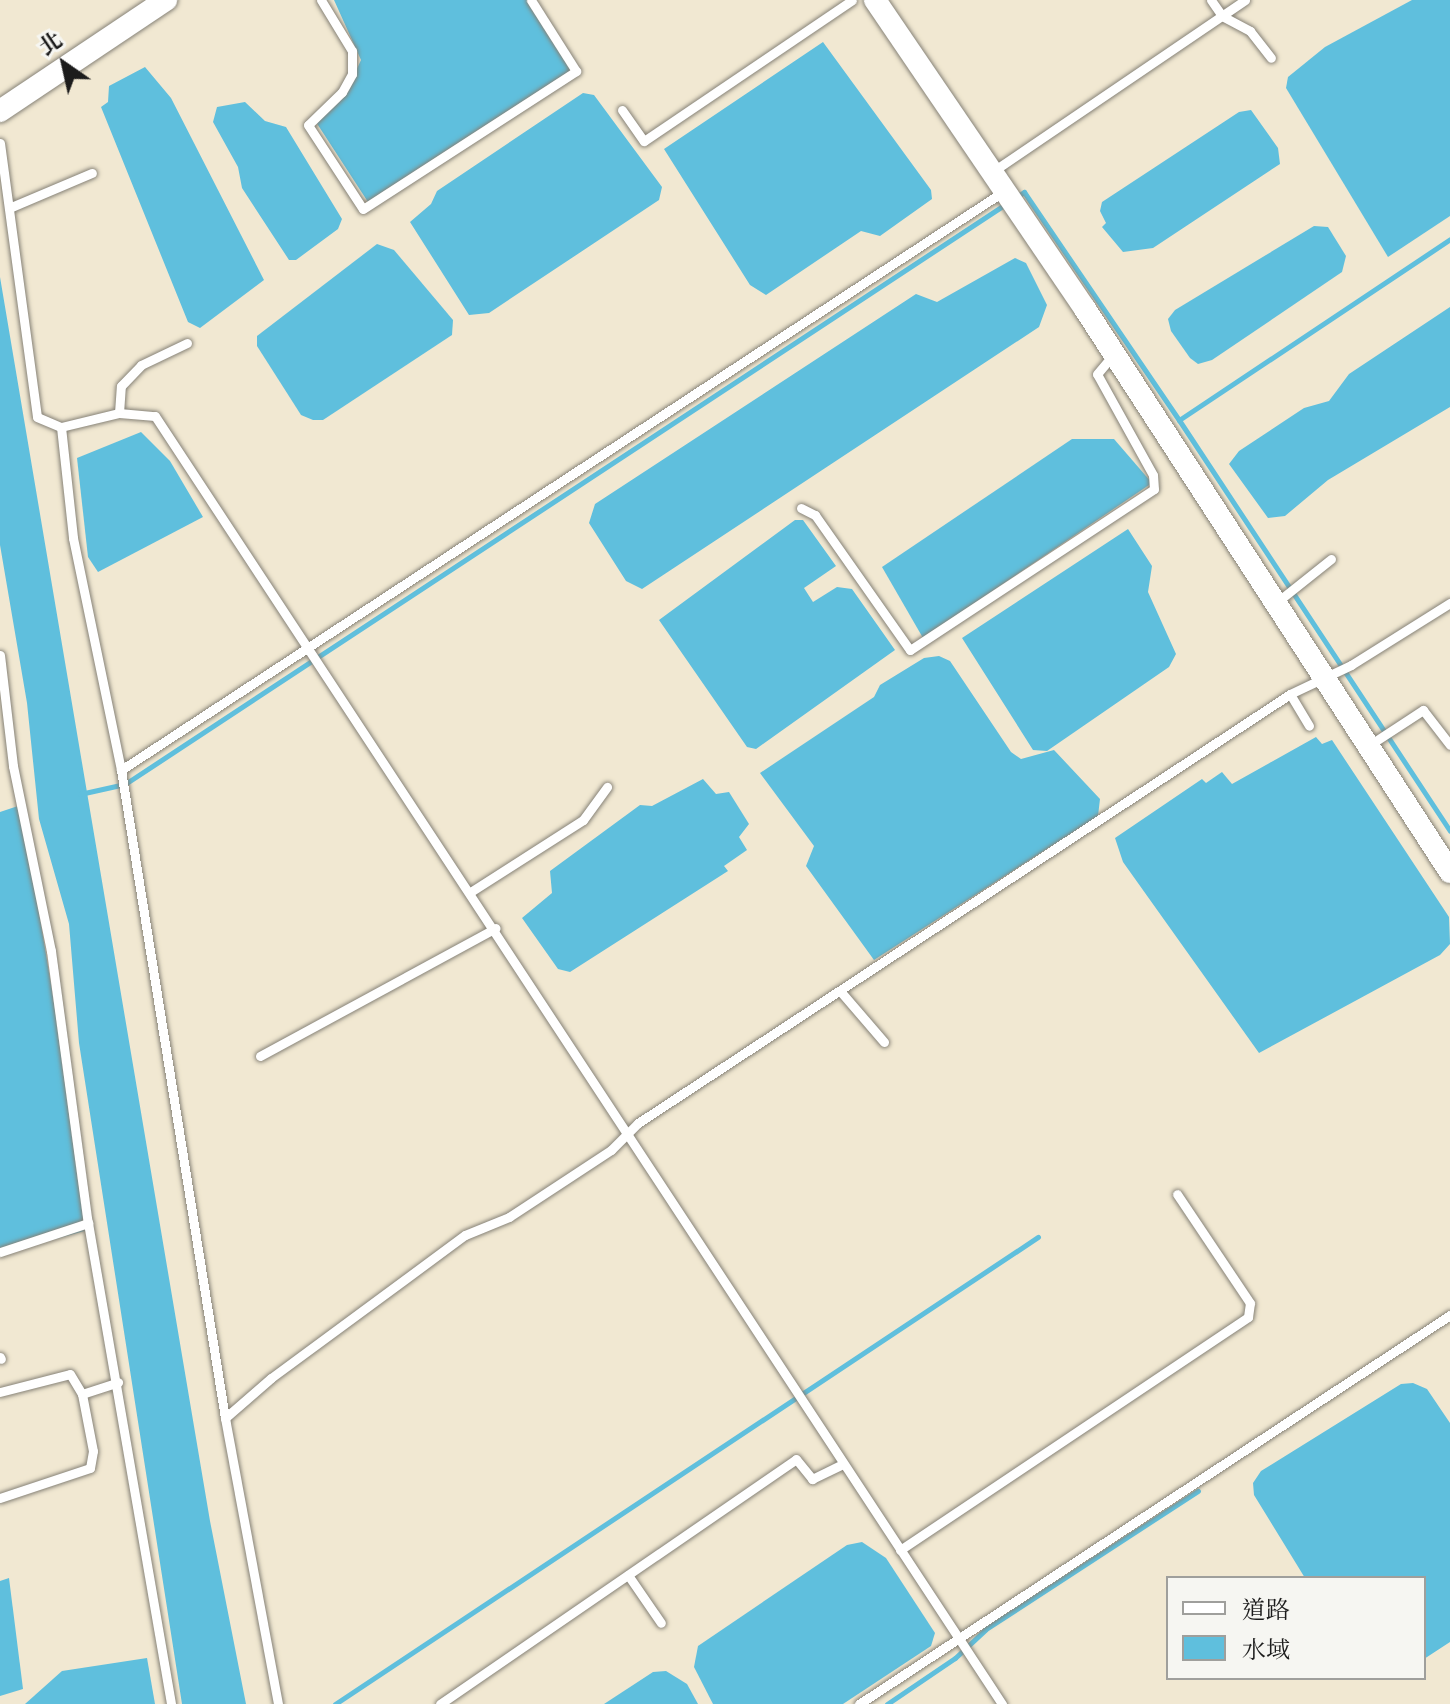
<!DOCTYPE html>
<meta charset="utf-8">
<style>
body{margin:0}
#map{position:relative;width:1450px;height:1704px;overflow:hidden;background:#f1e8d2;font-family:Alegreya,"Noto Serif TC",serif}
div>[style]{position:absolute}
.water>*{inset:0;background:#5fbfdd}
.stream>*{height:5px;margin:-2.5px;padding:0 2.5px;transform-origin:2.5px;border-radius:2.5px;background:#5fbfdd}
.roads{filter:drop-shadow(0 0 2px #868277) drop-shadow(0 0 2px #868277)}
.service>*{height:9px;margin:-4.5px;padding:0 4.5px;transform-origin:4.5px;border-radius:4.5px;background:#fff}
.tertiary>*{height:22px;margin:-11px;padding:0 11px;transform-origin:11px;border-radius:11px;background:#fff}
span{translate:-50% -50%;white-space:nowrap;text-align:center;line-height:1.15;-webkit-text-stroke:8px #f6f6f2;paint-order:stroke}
.legend{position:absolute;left:1166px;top:1576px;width:260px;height:104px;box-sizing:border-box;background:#f6f6f2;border:2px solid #9f9f9c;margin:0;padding:10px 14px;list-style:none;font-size:24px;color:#1c1c1c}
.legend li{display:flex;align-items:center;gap:16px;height:40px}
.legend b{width:40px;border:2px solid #9f9f9c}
.north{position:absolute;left:24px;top:24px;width:80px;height:80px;-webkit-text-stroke:6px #f6f6f2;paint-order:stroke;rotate:326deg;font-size:22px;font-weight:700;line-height:32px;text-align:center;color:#1c1c1c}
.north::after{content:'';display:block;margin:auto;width:28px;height:36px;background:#1c1c1c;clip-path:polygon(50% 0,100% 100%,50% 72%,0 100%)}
</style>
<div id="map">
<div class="water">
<i style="clip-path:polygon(334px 0,536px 0,578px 69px,368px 202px,314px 119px,348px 88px,361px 60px)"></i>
<i style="clip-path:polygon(1412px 0,1450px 0,1450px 216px,1388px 257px,1286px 88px,1288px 77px,1325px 47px)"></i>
<i style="clip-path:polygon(823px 42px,931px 190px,932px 199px,880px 236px,861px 231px,766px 295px,750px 285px,664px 149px)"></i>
<i style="clip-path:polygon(145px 67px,171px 98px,264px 280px,200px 328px,188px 322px,101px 107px,108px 102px,109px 86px)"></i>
<i style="clip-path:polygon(583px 93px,594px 95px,662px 187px,659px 200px,489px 313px,469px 315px,410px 222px,431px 204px,437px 191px)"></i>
<i style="clip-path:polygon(245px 102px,265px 121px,286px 127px,342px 219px,338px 229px,296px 260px,289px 260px,242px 188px,238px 167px,213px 122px,217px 107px)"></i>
<i style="clip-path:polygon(1251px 110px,1278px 148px,1280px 164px,1153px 248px,1123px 252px,1102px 227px,1106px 223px,1100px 211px,1102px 202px,1239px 112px)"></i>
<i style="clip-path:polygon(1314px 226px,1328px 227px,1346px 256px,1342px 272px,1212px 360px,1198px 364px,1190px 358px,1171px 331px,1168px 319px,1175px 310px)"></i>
<i style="clip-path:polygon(377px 244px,394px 250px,453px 320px,452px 335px,323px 420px,313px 420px,301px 415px,257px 346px,257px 336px)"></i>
<i style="clip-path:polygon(1015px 258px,1026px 263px,1047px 305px,1039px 327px,642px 589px,626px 581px,589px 523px,595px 504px,916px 294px,937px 302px)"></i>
<i style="clip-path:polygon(0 277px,210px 1521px,246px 1704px,182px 1704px,79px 1043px,69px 924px,39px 819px,27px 703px,0 545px)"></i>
<i style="clip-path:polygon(1450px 307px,1450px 407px,1328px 480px,1285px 516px,1268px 518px,1229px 464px,1239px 451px,1304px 408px,1329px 401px,1349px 374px)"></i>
<i style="clip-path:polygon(141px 432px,170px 461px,203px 517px,98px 572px,88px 557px,77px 458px)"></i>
<i style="clip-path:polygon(1072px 439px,1114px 439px,1152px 483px,923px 638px,882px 567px)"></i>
<i style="clip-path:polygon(795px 520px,803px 520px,836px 566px,804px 588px,813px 602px,837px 587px,852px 589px,895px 650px,756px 749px,747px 747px,659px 620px)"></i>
<i style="clip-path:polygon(1128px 529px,1152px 566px,1148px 592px,1176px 654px,1169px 667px,1047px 751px,1033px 750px,962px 638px)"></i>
<i style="clip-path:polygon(939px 656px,950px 661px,1011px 752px,1021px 759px,1054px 750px,1100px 799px,1098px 816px,874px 960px,806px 866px,814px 846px,760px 773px,874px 697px,880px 685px,924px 658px)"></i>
<i style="clip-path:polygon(1316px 737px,1322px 744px,1332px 740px,1449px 917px,1450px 944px,1440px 955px,1259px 1053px,1123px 862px,1115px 838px,1202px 779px,1206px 783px,1222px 772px,1232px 784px)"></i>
<i style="clip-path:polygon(703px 779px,716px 794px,729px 792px,749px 824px,739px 837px,747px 850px,724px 866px,728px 871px,570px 972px,558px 969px,522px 918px,552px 893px,550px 871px,640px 805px,652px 806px)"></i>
<i style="clip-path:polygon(21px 805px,92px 1229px,0 1254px,0 812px)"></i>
<i style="clip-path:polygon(1413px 1383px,1427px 1389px,1450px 1423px,1450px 1642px,1424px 1659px,1424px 1578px,1305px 1578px,1254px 1495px,1253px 1483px,1261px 1471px,1401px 1384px)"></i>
<i style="clip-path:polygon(862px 1542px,886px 1558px,935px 1633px,931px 1646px,843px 1704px,713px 1704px,694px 1667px,698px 1646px,847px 1545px)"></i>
<i style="clip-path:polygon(9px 1578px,23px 1689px,0 1696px,0 1581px)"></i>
<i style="clip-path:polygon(147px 1658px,155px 1704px,25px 1704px,62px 1671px)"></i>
<i style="clip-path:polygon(666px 1671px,687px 1684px,698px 1704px,604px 1704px,653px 1672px)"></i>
</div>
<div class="stream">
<i style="left:1015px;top:198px;width:11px;rotate:-34deg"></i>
<i style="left:1024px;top:192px;width:276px;rotate:55.8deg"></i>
<i style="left:1179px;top:420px;width:326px;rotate:-33.7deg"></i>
<i style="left:1179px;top:420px;width:492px;rotate:56.6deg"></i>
<i style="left:80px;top:794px;width:46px;rotate:-12.5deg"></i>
<i style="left:125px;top:784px;width:1056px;rotate:-33.37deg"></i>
<i style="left:335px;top:1704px;width:844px;rotate:-33.6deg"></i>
<i style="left:887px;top:1704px;width:82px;rotate:-34.1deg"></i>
<i style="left:955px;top:1658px;width:42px;rotate:-43.1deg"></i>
<i style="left:986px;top:1629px;width:253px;rotate:-33.1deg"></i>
</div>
<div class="roads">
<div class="service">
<i style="left:321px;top:0;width:60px;rotate:58.7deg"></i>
<i style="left:352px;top:51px;width:23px;rotate:90deg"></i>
<i style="left:352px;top:74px;width:21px;rotate:119deg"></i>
<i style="left:342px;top:92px;width:47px;rotate:135.9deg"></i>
<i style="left:308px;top:125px;width:100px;rotate:56.8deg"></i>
<i style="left:363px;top:209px;width:254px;rotate:-32.9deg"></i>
<i style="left:576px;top:71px;width:84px;rotate:-122.4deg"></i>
<i style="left:1211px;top:0;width:19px;rotate:55deg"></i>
<i style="left:1222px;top:16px;width:32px;rotate:28deg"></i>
<i style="left:1250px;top:31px;width:34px;rotate:52deg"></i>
<i style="left:622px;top:110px;width:38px;rotate:55deg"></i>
<i style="left:644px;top:141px;width:251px;rotate:-34.1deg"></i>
<i style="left:0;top:143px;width:276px;rotate:82.3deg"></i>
<i style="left:37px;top:417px;width:26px;rotate:23deg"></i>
<i style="left:61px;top:427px;width:112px;rotate:83.8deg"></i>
<i style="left:73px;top:538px;width:237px;rotate:78.3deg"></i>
<i style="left:121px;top:770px;width:656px;rotate:80.88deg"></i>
<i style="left:225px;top:1418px;width:291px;rotate:79.5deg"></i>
<i style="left:992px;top:172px;width:306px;rotate:-34.2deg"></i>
<i style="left:9px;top:208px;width:90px;rotate:-22.9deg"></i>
<i style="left:119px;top:413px;width:27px;rotate:-86deg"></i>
<i style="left:121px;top:386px;width:29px;rotate:-46deg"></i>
<i style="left:141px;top:365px;width:51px;rotate:-25.6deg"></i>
<i style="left:61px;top:427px;width:60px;rotate:-13.6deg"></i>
<i style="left:119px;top:413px;width:36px;rotate:5deg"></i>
<i style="left:155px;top:416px;width:1542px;rotate:56.67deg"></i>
<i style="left:801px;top:508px;width:16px;rotate:27deg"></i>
<i style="left:815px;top:515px;width:165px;rotate:54.9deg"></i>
<i style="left:910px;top:650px;width:292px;rotate:-33.4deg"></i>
<i style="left:1154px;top:489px;width:14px;rotate:-94deg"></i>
<i style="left:1153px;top:475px;width:115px;rotate:-119deg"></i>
<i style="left:1097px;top:374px;width:26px;rotate:-50deg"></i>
<i style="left:1277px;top:602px;width:69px;rotate:-38.5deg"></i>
<i style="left:0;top:655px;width:112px;rotate:83.3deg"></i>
<i style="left:13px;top:766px;width:189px;rotate:78.4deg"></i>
<i style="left:51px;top:951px;width:275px;rotate:82.3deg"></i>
<i style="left:88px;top:1223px;width:488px;rotate:80.2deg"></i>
<i style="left:1290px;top:694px;width:37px;rotate:59deg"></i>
<i style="left:1368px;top:746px;width:66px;rotate:-33.2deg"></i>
<i style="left:1423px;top:710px;width:44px;rotate:52.4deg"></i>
<i style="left:121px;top:770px;width:1056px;rotate:-33.25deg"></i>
<i style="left:472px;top:891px;width:132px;rotate:-32.6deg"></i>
<i style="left:583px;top:820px;width:41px;rotate:-54deg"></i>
<i style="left:841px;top:992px;width:66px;rotate:49.3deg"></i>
<i style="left:260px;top:1056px;width:268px;rotate:-28.5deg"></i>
<i style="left:0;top:1252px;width:93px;rotate:-18.2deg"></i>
<i style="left:0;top:1357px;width:2px;rotate:63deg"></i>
<i style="left:0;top:1392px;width:72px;rotate:-14.4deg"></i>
<i style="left:70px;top:1374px;width:23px;rotate:59deg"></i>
<i style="left:82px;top:1394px;width:58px;rotate:79.1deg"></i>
<i style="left:93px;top:1451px;width:17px;rotate:100deg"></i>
<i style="left:90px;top:1468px;width:95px;rotate:161.6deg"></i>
<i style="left:82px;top:1394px;width:38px;rotate:-18deg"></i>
<i style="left:225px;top:1418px;width:61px;rotate:-41deg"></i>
<i style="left:271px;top:1378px;width:241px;rotate:-36.4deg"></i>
<i style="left:465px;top:1235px;width:48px;rotate:-22.2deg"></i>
<i style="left:509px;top:1217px;width:122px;rotate:-33.3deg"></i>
<i style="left:611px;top:1150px;width:38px;rotate:-45deg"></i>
<i style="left:638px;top:1123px;width:780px;rotate:-33.34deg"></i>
<i style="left:1290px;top:694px;width:68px;rotate:-25.4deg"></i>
<i style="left:1351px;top:665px;width:117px;rotate:-32.1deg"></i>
<i style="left:900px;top:1550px;width:419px;rotate:-33.8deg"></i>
<i style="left:1248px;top:1317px;width:14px;rotate:-82deg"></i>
<i style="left:1250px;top:1303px;width:131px;rotate:-123.8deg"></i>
<i style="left:628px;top:1575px;width:58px;rotate:55.5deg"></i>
<i style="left:440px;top:1704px;width:432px;rotate:-34.5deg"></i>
<i style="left:796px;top:1459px;width:26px;rotate:51deg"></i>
<i style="left:812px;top:1479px;width:34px;rotate:-26deg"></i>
<i style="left:859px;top:1704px;width:708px;rotate:-33.35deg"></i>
</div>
<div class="tertiary">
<i style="left:875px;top:0;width:374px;rotate:55.8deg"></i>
<i style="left:1085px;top:309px;width:671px;rotate:57.04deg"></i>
<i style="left:0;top:111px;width:200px;rotate:-33.8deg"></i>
</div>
</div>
<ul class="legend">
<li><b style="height:10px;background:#fff"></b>道路</li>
<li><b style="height:22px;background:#5fbfdd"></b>水域</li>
</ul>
<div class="north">北</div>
</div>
